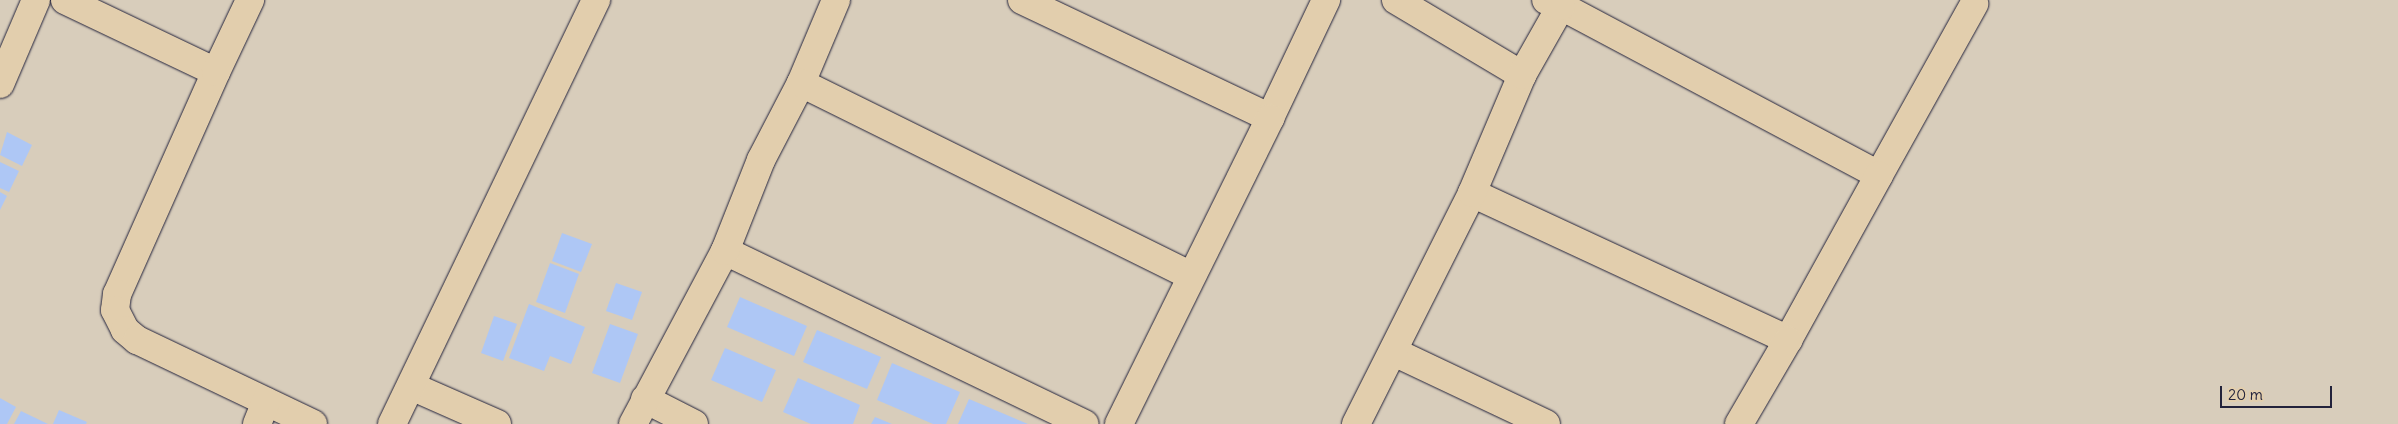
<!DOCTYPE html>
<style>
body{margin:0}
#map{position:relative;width:2398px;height:424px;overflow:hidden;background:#d8cdbb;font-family:Delius,sans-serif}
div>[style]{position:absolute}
.building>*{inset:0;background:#aec7f5}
.roads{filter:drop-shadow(0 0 1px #22223b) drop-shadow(0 0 1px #22223b)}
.minor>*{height:28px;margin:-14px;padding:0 14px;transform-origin:14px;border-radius:14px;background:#e2cead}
span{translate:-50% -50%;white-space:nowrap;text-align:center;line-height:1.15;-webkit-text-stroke:4.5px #e2cead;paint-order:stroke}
.scale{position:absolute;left:2220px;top:386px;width:112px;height:22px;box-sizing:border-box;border:2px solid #22223b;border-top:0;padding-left:6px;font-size:15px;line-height:18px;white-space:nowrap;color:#22223b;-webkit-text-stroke:4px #e2cead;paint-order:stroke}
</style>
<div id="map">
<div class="building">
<i style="clip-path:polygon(7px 132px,32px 145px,22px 166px,0 155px)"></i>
<i style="clip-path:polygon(0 162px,19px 171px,9px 192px,0 188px)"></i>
<i style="clip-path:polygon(0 192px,7px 196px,0 210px)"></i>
<i style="clip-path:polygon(562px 233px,592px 244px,581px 272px,552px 261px)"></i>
<i style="clip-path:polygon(550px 263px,579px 274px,565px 313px,536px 302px)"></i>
<i style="clip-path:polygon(616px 283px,642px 292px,632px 320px,606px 311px)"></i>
<i style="clip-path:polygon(740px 297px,807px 326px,794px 356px,727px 327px)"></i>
<i style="clip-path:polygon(529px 304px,585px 327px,571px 364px,550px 356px,544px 371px,509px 358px)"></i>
<i style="clip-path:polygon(494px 316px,517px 324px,503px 361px,481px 353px)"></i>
<i style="clip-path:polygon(610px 324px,638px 334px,620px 383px,592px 373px)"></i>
<i style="clip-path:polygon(817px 330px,881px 357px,867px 389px,803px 362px)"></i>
<i style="clip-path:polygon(725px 348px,776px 370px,762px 402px,711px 380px)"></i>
<i style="clip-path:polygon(892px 363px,960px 392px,946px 424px,933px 424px,877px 400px)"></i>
<i style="clip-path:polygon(798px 378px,860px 405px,853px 424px,811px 424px,783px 412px)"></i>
<i style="clip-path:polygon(0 398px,16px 407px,7px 424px,0 424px)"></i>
<i style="clip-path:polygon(969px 399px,1028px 424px,958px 424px)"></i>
<i style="clip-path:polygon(59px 410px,87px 422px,86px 424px,53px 424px)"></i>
<i style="clip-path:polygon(21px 411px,48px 424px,14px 424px)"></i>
<i style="clip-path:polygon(875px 417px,892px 424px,871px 424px)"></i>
</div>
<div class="roads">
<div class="minor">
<i style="left:65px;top:0;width:167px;rotate:25.5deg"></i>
<i style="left:216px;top:72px;width:243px;rotate:114deg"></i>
<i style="left:117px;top:294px;width:16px;rotate:97deg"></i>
<i style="left:115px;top:310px;width:22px;rotate:63deg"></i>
<i style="left:125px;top:330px;width:16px;rotate:40deg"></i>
<i style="left:137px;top:340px;width:195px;rotate:25.5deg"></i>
<i style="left:1022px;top:0;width:275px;rotate:25.4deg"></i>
<i style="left:1270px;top:118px;width:131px;rotate:-64.6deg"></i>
<i style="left:1396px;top:0;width:147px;rotate:30.8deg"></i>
<i style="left:1564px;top:0;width:7px;rotate:117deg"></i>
<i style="left:1561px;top:6px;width:360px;rotate:28deg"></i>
<i style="left:1879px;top:175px;width:196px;rotate:-60.9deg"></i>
<i style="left:216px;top:72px;width:80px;rotate:-64.7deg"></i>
<i style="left:801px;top:83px;width:90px;rotate:-67.1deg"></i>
<i style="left:0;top:84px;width:91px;rotate:-66.8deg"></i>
<i style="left:1472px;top:193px;width:349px;rotate:24.9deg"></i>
<i style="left:1788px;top:340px;width:188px;rotate:-61.1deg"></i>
<i style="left:725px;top:251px;width:399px;rotate:25.7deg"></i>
<i style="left:1394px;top:352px;width:168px;rotate:25.3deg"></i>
<i style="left:411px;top:386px;width:94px;rotate:23.8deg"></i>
<i style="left:645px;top:399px;width:55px;rotate:27deg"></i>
<i style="left:257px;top:424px;width:24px;rotate:-68deg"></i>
<i style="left:392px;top:424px;width:471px;rotate:-64.3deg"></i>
<i style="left:633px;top:424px;width:196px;rotate:-62deg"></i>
<i style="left:725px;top:251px;width:98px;rotate:-68.4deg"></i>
<i style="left:761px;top:160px;width:87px;rotate:-62.5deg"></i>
<i style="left:801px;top:83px;width:433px;rotate:26.3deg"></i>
<i style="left:1119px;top:424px;width:341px;rotate:-63.7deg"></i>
<i style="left:1356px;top:424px;width:258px;rotate:-63.3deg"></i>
<i style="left:1472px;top:193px;width:128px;rotate:-67deg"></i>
<i style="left:1522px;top:75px;width:79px;rotate:-60.5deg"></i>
<i style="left:1561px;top:6px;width:16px;rotate:-158deg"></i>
<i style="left:1739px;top:424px;width:97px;rotate:-59.7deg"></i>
</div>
</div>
<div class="scale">20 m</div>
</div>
